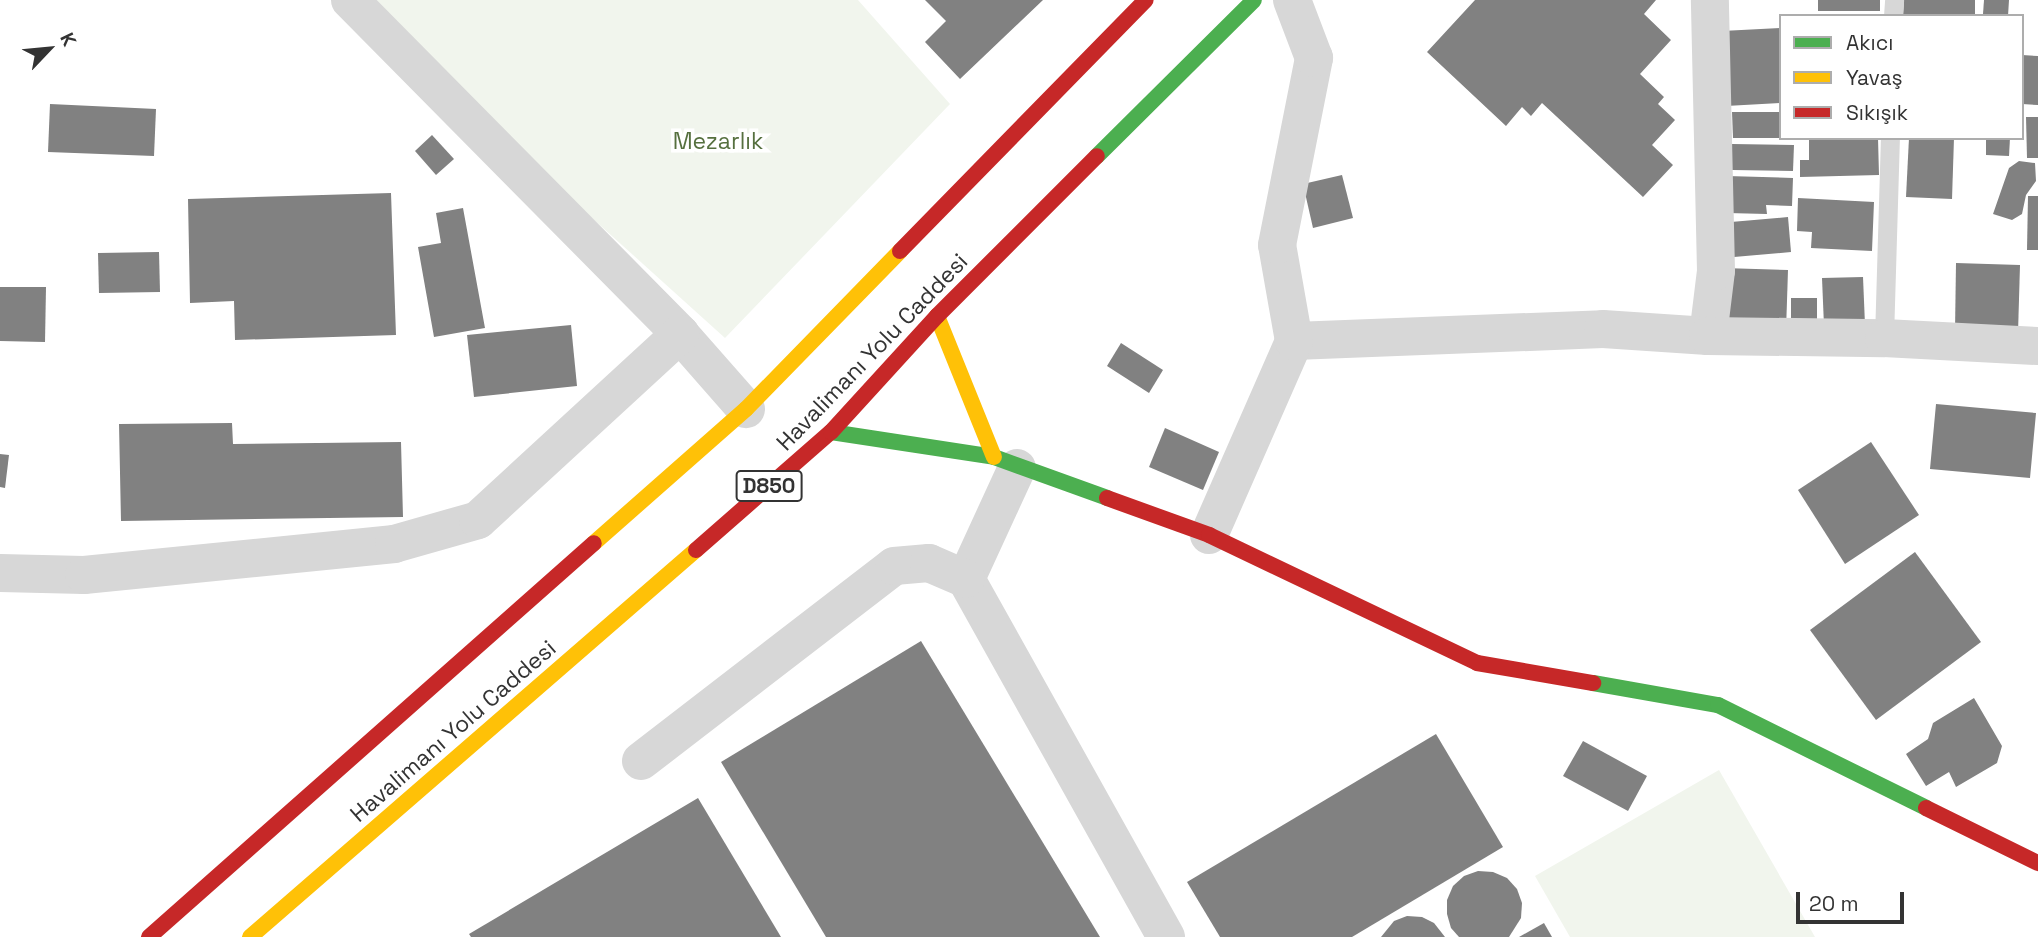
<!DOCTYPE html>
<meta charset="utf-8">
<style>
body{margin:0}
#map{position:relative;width:2038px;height:937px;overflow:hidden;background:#fff;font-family:"Space Grotesk",sans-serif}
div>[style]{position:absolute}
.green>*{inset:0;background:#f1f5ed}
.building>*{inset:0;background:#818181}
.lane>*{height:19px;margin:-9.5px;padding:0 9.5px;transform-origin:9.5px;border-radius:9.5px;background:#d7d7d7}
.street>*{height:38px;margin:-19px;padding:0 19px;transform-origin:19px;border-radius:19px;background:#d7d7d7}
.fast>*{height:16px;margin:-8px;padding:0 8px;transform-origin:8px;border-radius:8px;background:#4caf50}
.slow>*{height:16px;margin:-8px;padding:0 8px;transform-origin:8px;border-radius:8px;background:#ffc107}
.jam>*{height:16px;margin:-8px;padding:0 8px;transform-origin:8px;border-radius:8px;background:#c62828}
span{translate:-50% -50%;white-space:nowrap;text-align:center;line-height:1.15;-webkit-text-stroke:7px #fff;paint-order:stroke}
.shield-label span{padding:2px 5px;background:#fff;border:2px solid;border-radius:5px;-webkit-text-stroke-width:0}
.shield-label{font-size:21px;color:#333;font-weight:700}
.park-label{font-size:23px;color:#56703f}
.street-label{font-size:23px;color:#333}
.legend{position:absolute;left:1779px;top:14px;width:245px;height:126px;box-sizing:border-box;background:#fff;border:2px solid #adadad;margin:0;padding:9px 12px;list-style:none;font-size:21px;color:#333}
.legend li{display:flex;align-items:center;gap:14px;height:35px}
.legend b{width:35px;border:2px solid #adadad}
.north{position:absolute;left:14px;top:14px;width:70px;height:70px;-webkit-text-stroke:5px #fff;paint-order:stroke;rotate:64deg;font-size:19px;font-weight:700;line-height:28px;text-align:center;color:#333}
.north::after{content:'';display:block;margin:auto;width:24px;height:32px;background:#333;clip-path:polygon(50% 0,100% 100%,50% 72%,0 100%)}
.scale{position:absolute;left:1796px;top:892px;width:108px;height:32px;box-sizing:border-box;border:4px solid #333;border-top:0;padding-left:9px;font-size:21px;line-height:24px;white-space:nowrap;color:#333;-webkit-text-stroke:5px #fff;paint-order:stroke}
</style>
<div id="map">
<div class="green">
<i style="clip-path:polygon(371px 0,858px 0,950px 104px,725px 338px,458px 97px)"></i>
<i style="clip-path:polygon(1719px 770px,1815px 937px,1570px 937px,1535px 876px)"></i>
</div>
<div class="building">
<i style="clip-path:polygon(925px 0,1043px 0,960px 79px,925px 42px,946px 21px)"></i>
<i style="clip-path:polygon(1475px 0,1656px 0,1644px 14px,1671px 40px,1640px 74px,1664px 97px,1658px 104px,1675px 120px,1652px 145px,1673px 165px,1643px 197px,1542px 103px,1531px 116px,1522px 107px,1506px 126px,1427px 52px)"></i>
<i style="clip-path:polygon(1818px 0,1880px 0,1880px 11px,1818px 11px)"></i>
<i style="clip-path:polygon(1904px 0,1975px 0,1975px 16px,1903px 16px)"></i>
<i style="clip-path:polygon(1984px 0,2009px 0,2008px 16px,1983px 14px)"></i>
<i style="clip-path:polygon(1781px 28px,1781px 103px,1726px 106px,1722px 31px)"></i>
<i style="clip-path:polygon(2022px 55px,2038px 56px,2038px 105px,2022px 104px)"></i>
<i style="clip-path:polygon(50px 104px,156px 109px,154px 156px,48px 152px)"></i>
<i style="clip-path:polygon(1732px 112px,1781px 112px,1781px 138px,1733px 138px)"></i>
<i style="clip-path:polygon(2026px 117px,2038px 117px,2038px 158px,2027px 158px)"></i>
<i style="clip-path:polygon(432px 135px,454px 159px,436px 175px,415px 151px)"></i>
<i style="clip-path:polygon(1878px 138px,1879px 175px,1800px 177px,1800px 160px,1809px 160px,1809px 139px)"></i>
<i style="clip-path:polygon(1909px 138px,1954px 138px,1952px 199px,1906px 197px)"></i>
<i style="clip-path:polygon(1986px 138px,2010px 138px,2009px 156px,1986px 155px)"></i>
<i style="clip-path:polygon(1732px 144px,1794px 145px,1793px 171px,1732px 170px)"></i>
<i style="clip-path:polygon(2019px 161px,2035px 163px,2036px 181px,2026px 195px,2022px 214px,2012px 220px,1993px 214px,2009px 168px)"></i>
<i style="clip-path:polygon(1342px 175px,1353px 218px,1313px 228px,1303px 184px)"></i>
<i style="clip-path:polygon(1727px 176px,1793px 178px,1792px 206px,1766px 205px,1767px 214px,1727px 213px)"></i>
<i style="clip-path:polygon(391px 193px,396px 335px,235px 340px,234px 301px,190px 303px,188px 199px)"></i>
<i style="clip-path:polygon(2028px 196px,2038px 196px,2038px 250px,2027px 250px)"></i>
<i style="clip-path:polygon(1798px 198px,1874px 202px,1872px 251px,1811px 248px,1812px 232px,1797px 231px)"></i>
<i style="clip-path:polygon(463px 208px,485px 328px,434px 337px,418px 247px,441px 243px,436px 213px)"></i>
<i style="clip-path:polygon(1788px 217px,1791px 252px,1734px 257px,1731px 222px)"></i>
<i style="clip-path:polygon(159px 252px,160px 292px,99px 293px,98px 253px)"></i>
<i style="clip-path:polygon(1956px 263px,2020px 265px,2018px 333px,1955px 331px)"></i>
<i style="clip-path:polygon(1723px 268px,1788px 270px,1786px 331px,1721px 329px)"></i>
<i style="clip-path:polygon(1863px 277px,1865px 325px,1824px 326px,1822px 278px)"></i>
<i style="clip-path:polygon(0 287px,46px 287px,45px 342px,0 341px)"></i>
<i style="clip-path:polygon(1791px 298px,1817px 298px,1817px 332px,1791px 332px)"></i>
<i style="clip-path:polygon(571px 325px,577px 386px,474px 397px,467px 335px)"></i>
<i style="clip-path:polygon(1121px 343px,1163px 370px,1149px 393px,1107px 366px)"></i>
<i style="clip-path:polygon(1936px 404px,2036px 413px,2030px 478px,1930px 469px)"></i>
<i style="clip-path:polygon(232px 423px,233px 444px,401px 442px,403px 517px,121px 521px,119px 424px)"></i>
<i style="clip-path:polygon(1165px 428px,1219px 452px,1203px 490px,1149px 467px)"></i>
<i style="clip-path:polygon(1871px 442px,1919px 515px,1845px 564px,1798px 490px)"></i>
<i style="clip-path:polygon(0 454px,9px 455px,5px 488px,0 487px)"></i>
<i style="clip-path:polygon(1915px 552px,1981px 642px,1876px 720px,1810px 630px)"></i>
<i style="clip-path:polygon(921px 641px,1100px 937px,826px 937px,721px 762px)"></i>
<i style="clip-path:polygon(1974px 698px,2002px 746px,1997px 763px,1956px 787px,1949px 772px,1926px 786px,1906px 754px,1928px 739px,1933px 723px)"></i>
<i style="clip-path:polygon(1436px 734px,1503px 847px,1352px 937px,1220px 937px,1187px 882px)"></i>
<i style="clip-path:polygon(1583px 741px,1647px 776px,1628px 811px,1563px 776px)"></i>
<i style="clip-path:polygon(698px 798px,781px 937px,471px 937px,469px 934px)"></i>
<i style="clip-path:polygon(1478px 871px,1493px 872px,1507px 878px,1517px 889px,1522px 903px,1521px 918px,1509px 937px,1459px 937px,1451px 928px,1447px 914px,1447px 900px,1453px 886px,1464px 876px)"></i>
<i style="clip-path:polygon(1407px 916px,1422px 917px,1434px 923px,1445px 937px,1381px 937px,1394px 921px)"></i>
<i style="clip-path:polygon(1544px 923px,1552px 937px,1519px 937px)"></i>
</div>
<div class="lane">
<i style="left:1893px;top:16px;width:16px;rotate:-86deg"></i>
<i style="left:1884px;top:338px;width:200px;rotate:-88.3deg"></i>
</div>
<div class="street">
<i style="left:350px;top:0;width:470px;rotate:45.3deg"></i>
<i style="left:680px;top:334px;width:100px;rotate:48.7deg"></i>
<i style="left:1708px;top:336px;width:65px;rotate:-83deg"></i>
<i style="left:1716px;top:271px;width:271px;rotate:-91.3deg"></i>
<i style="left:1294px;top:341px;width:309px;rotate:-2.2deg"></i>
<i style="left:1603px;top:329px;width:105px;rotate:3.8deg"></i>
<i style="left:1708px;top:336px;width:176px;rotate:0.7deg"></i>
<i style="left:1884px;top:338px;width:154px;rotate:3deg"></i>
<i style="left:1017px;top:468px;width:122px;rotate:114.7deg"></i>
<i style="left:966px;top:579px;width:410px;rotate:60.8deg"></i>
<i style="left:1209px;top:535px;width:212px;rotate:-66.3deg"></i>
<i style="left:1294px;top:341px;width:97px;rotate:-100deg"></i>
<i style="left:1277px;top:245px;width:191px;rotate:-78.8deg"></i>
<i style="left:1314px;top:58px;width:62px;rotate:-110.8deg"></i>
<i style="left:0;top:573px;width:84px;rotate:1.4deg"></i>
<i style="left:84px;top:575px;width:312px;rotate:-5.7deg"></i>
<i style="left:394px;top:544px;width:87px;rotate:-15.9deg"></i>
<i style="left:478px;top:520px;width:275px;rotate:-42.6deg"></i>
<i style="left:641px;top:761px;width:319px;rotate:-37.6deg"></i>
<i style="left:894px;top:566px;width:35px;rotate:-5deg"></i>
<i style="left:929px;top:563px;width:40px;rotate:23.4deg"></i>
</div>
<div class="fast">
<i style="left:1097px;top:156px;width:221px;rotate:-44.8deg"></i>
<i style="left:831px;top:432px;width:165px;rotate:8.7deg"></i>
<i style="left:994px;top:457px;width:120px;rotate:19.9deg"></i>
<i style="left:1593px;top:683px;width:127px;rotate:10deg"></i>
<i style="left:1718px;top:705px;width:232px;rotate:26.3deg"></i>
</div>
<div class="slow">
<i style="left:937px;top:316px;width:152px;rotate:68deg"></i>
<i style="left:594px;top:543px;width:203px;rotate:-41.4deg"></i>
<i style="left:746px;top:409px;width:221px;rotate:-45.7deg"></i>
<i style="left:250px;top:937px;width:590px;rotate:-40.95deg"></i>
</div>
<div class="jam">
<i style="left:900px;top:251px;width:351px;rotate:-45.6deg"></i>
<i style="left:1107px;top:498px;width:109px;rotate:19.9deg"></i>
<i style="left:1209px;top:535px;width:297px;rotate:25.5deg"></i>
<i style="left:1477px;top:663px;width:118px;rotate:9.8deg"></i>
<i style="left:696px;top:550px;width:179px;rotate:-41.2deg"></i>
<i style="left:831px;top:432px;width:157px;rotate:-47.6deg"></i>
<i style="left:937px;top:316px;width:226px;rotate:-45deg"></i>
<i style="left:1926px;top:808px;width:125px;rotate:26.2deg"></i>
<i style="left:149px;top:937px;width:594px;rotate:-41.52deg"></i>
</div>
<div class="shield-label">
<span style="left:769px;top:486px">D850</span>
</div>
<div class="park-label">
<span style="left:718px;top:141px">Mezarlık</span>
</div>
<div class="street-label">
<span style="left:872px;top:352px;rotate:-46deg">Havalimanı Yolu Caddesi</span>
<span style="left:453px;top:731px;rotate:-41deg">Havalimanı Yolu Caddesi</span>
</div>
<ul class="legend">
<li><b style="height:9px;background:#4caf50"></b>Akıcı</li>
<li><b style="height:9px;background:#ffc107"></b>Yavaş</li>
<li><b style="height:9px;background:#c62828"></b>Sıkışık</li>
</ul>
<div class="north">K</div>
<div class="scale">20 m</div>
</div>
